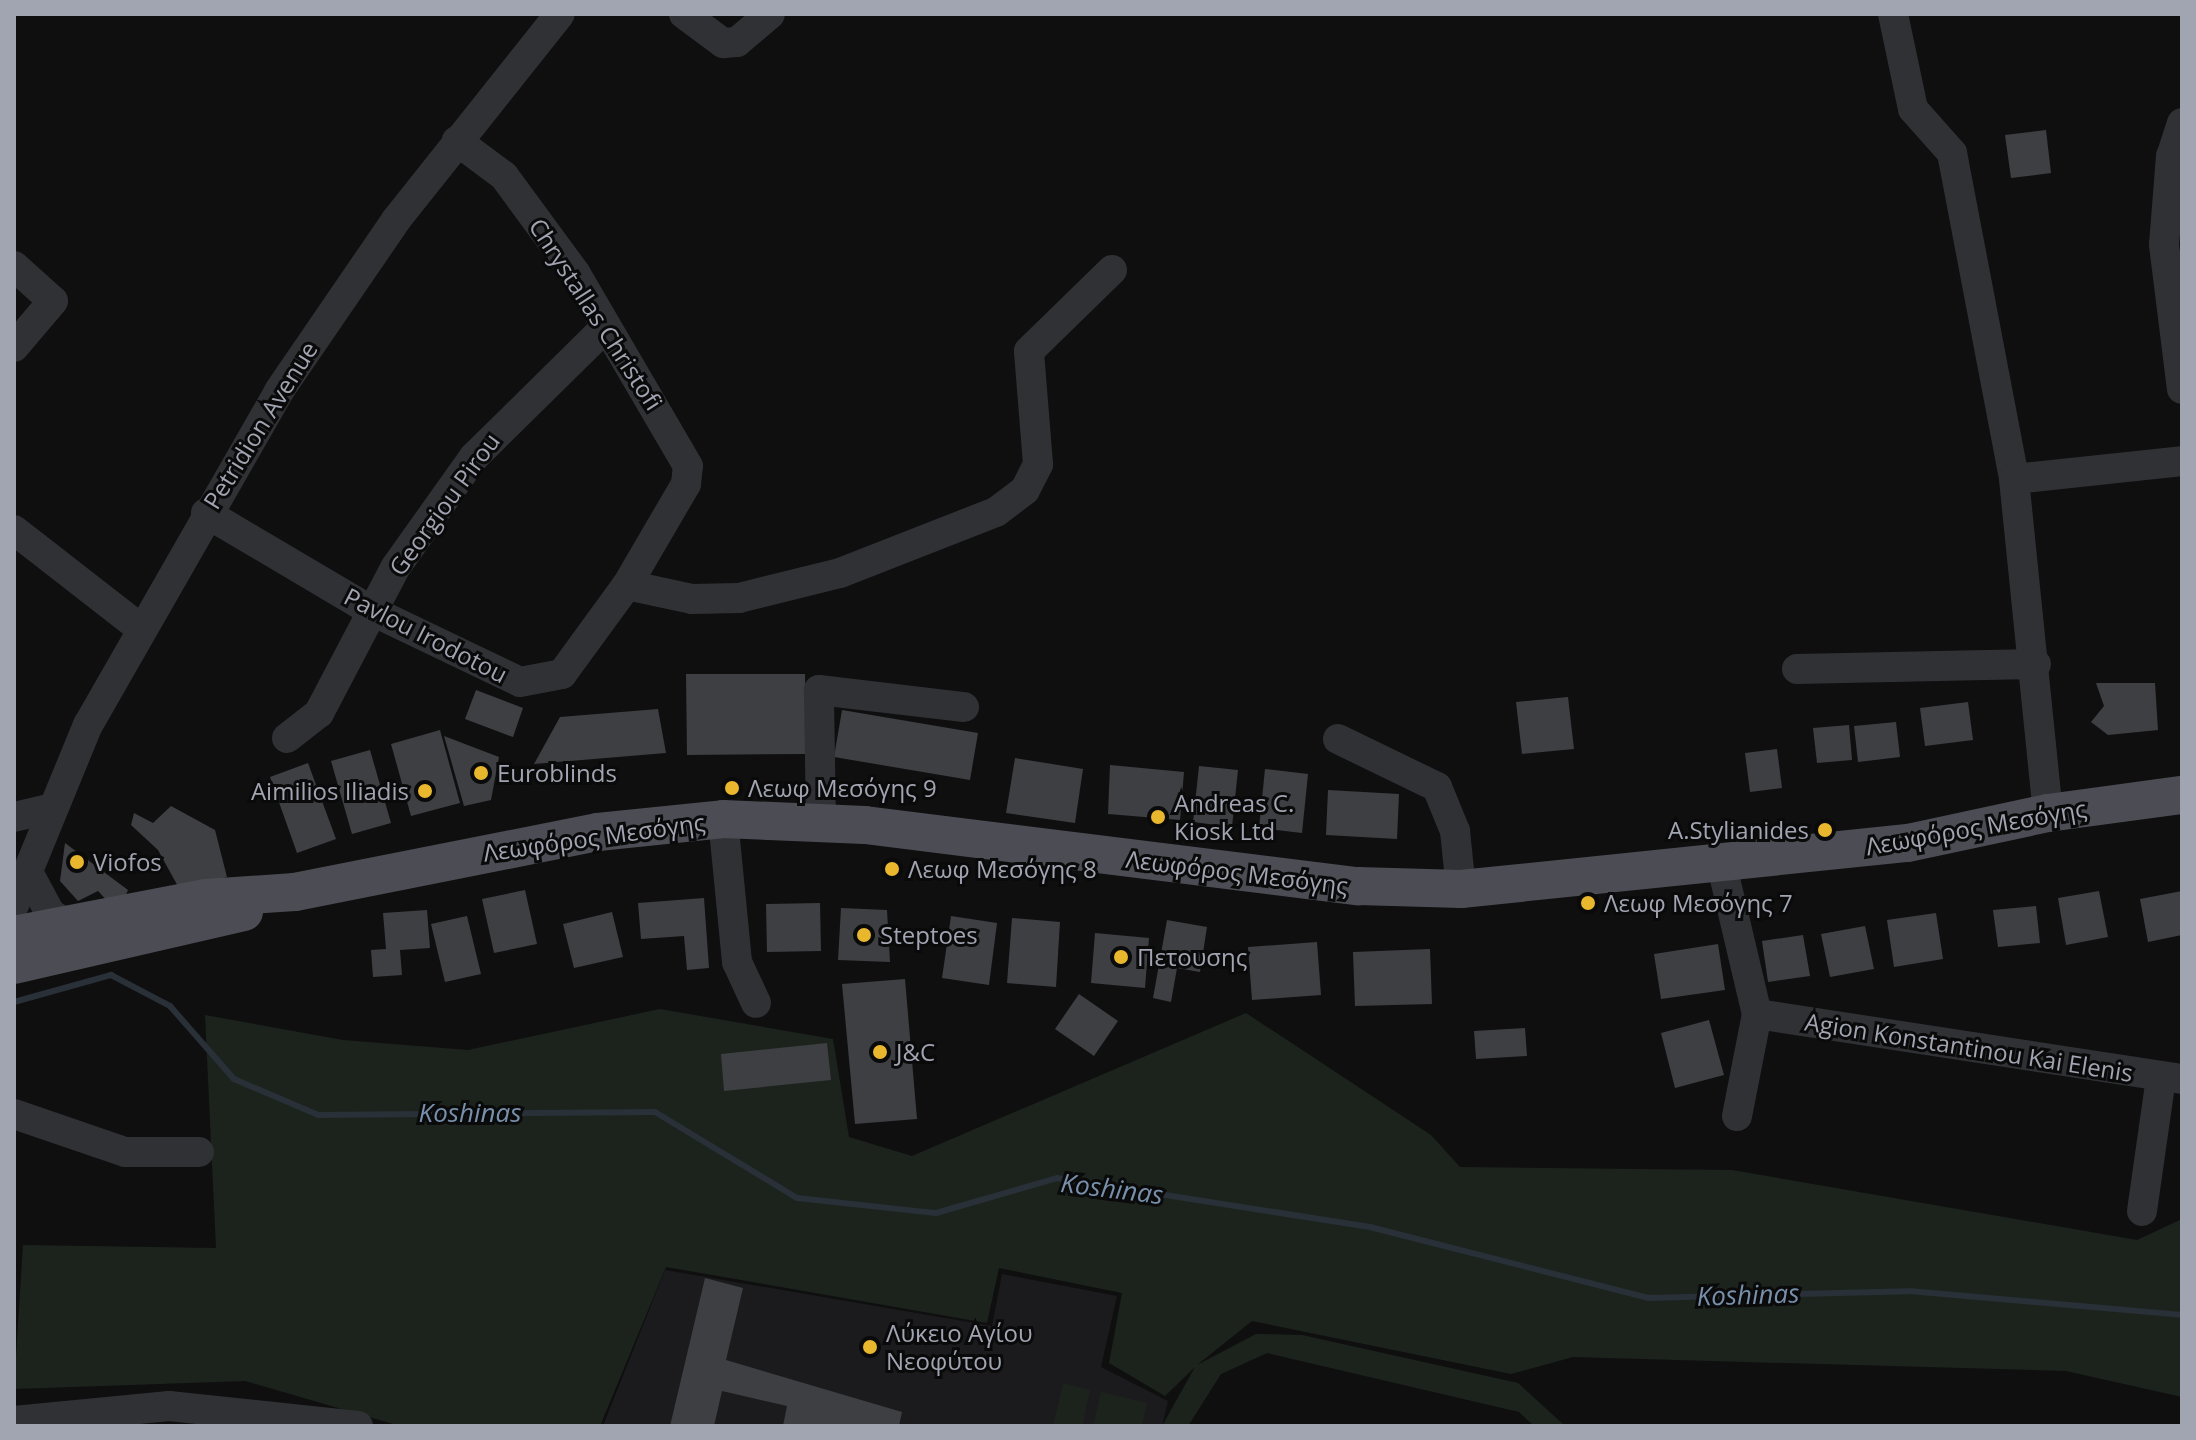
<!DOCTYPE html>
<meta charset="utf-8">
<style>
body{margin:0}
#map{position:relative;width:2196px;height:1440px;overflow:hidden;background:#0f0f10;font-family:"Open Sans",sans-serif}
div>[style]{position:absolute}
.built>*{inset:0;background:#1b1b1d}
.green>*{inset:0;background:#1c231d}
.stream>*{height:6px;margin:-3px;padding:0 3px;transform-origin:3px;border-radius:3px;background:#293038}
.building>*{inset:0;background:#3e3f43}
.minor>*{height:30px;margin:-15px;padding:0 15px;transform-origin:15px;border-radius:15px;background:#303135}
.major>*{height:38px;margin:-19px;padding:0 19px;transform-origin:19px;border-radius:19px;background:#4c4d54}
.dots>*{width:22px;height:22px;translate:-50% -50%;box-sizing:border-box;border:4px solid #0a0a0b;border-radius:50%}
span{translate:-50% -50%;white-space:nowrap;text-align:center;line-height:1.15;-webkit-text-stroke:6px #0a0a0b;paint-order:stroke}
.street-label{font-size:24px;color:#a1a4b1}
.poi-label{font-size:24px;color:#a1a4b1}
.left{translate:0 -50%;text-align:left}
.right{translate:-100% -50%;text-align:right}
.water-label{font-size:26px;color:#7890ab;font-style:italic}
.frame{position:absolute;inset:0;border:16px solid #a1a4b1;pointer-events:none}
</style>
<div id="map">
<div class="built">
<i style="clip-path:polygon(665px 1270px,992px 1326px,1002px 1274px,1117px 1296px,1101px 1367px,1168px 1401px,1162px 1426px,603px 1426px)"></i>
</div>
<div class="green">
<i style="clip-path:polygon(660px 1009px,833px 1039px,849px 1137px,912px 1156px,1246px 1013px,1431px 1135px,1460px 1167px,1732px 1170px,2137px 1240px,2182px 1219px,2182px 1397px,2066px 1371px,1573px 1357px,1511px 1374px,1252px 1321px,1197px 1365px,1256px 1334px,1302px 1335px,1518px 1383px,1565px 1426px,1534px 1426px,1519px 1412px,1267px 1353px,1221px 1374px,1188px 1426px,1162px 1426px,1195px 1367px,1165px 1396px,1109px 1363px,1122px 1293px,999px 1268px,987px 1323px,666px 1267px,600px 1426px,400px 1426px,245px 1381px,14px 1389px,23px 1245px,216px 1248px,205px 1015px,343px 1040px,468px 1050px)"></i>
<i style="clip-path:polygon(1063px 1383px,1090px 1390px,1082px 1426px,1053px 1426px)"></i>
<i style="clip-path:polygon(1101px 1392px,1147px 1403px,1142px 1426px,1093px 1426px)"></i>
</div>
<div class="stream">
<i style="left:14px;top:1002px;width:101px;rotate:-15.6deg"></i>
<i style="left:111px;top:975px;width:67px;rotate:27.7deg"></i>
<i style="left:170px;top:1006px;width:97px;rotate:48.8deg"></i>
<i style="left:234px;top:1079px;width:91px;rotate:23.2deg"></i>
<i style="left:318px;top:1115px;width:337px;rotate:-0.5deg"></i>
<i style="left:655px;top:1112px;width:166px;rotate:31.2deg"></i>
<i style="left:797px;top:1198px;width:140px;rotate:6.2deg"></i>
<i style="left:936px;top:1213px;width:126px;rotate:-16.1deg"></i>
<i style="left:1057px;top:1178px;width:317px;rotate:8.9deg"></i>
<i style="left:1370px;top:1227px;width:287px;rotate:14.3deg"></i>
<i style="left:1648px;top:1298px;width:261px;rotate:-1.5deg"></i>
<i style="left:1909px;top:1291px;width:274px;rotate:5deg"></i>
</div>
<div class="building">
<i style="clip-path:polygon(2046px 130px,2051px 173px,2011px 178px,2005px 135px)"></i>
<i style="clip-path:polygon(686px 674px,805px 674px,806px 754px,687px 755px)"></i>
<i style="clip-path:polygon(2096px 683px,2155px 683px,2158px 730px,2108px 735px,2091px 722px,2104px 706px)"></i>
<i style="clip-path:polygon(476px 690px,523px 708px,513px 737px,465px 719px)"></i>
<i style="clip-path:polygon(1568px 697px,1574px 749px,1522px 754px,1516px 702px)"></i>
<i style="clip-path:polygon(1968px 702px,1973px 740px,1925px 746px,1920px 708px)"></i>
<i style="clip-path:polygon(658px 709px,666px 753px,534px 764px,560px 717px)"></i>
<i style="clip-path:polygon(842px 710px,978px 733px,970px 780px,834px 757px)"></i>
<i style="clip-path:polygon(1896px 722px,1900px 757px,1858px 762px,1854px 726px)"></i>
<i style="clip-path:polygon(1849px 725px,1852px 760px,1817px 763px,1813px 728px)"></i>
<i style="clip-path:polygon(440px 730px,460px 803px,411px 816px,391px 744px)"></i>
<i style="clip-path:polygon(444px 736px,499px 757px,491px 800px,464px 806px)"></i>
<i style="clip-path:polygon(1777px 749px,1782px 788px,1750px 792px,1745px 753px)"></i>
<i style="clip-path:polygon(370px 750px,391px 823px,352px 834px,331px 761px)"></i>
<i style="clip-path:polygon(1015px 758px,1083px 769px,1075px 823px,1006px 813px)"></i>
<i style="clip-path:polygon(308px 763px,336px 839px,297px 853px,270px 777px)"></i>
<i style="clip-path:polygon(1110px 765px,1184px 772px,1180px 820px,1108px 814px)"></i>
<i style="clip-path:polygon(1199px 766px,1238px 770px,1232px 827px,1193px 822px)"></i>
<i style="clip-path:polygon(1265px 769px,1308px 774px,1302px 833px,1259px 828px)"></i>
<i style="clip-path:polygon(1328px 790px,1399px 794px,1397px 839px,1326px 835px)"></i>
<i style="clip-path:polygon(171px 806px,215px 830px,227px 877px,180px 890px,158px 850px,131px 825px,134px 813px,153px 823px)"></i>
<i style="clip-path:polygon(65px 843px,128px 890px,125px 897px,111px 905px,98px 891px,78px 901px,60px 881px)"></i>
<i style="clip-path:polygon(525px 890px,537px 944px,494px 953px,482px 899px)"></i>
<i style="clip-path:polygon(2099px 891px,2108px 937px,2066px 945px,2058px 898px)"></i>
<i style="clip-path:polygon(2182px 891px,2182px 935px,2148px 942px,2140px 899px)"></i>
<i style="clip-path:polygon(704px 898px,709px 968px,687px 970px,684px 936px,641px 939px,638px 903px)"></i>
<i style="clip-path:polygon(820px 903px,821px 951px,767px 952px,766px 904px)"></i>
<i style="clip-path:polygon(2036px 906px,2040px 943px,1998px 947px,1993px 910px)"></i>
<i style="clip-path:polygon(841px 908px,887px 910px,890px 962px,838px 960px)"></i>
<i style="clip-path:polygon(427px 910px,430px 948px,400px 950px,402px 975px,373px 977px,371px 950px,386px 949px,383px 913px)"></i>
<i style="clip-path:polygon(612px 912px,623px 957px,574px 968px,563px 924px)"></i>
<i style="clip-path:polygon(1936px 913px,1943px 959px,1894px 967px,1887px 920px)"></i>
<i style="clip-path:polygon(467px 916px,481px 974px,445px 982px,431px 924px)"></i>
<i style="clip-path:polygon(951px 916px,997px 923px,989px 985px,942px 978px)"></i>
<i style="clip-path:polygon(1012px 918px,1060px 922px,1056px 987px,1007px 983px)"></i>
<i style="clip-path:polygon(1167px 920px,1207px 927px,1200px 972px,1177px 968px,1171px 1002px,1153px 998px)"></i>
<i style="clip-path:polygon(1865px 926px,1874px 969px,1830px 977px,1821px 934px)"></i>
<i style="clip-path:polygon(1095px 933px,1149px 938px,1145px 988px,1091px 983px)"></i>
<i style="clip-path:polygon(1803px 935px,1810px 976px,1768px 982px,1762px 941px)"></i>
<i style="clip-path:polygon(1317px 942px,1321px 995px,1252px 1000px,1248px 947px)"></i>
<i style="clip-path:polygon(1718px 944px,1725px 990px,1661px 999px,1654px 954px)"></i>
<i style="clip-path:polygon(1430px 949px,1432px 1004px,1355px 1006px,1353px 952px)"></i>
<i style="clip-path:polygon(905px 979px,917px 1119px,855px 1124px,842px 984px)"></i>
<i style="clip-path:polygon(1079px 994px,1118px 1021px,1094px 1056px,1055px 1029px)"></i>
<i style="clip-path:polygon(1709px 1020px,1724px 1075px,1675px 1088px,1661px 1033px)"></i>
<i style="clip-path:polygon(1525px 1028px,1527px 1056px,1476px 1059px,1474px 1031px)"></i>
<i style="clip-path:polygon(827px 1043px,831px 1080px,724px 1091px,721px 1054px)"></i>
<i style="clip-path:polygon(705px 1278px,743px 1288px,726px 1360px,902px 1412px,899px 1426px,783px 1426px,787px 1406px,722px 1391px,714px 1426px,670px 1426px)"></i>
</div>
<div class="minor">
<i style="left:684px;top:14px;width:49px;rotate:36.6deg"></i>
<i style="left:723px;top:43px;width:14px;rotate:-4deg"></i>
<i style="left:737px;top:42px;width:43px;rotate:-40.3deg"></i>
<i style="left:1893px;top:14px;width:97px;rotate:78.1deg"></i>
<i style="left:1913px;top:109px;width:59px;rotate:48.4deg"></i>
<i style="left:1952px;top:153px;width:332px;rotate:79.2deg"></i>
<i style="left:2014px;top:479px;width:336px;rotate:84.2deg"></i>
<i style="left:2182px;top:123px;width:35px;rotate:108deg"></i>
<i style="left:2171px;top:156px;width:89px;rotate:94.5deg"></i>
<i style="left:2164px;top:245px;width:145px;rotate:82.9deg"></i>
<i style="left:14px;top:266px;width:52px;rotate:41.9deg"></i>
<i style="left:53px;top:301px;width:60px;rotate:130.3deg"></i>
<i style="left:2014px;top:479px;width:169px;rotate:-6.1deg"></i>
<i style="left:206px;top:513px;width:191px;rotate:30.6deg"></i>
<i style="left:370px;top:610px;width:166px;rotate:25.6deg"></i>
<i style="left:520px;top:682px;width:43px;rotate:-10.8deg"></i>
<i style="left:562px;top:674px;width:110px;rotate:-53.9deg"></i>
<i style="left:627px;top:585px;width:117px;rotate:-59.7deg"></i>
<i style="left:686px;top:484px;width:18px;rotate:-84deg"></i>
<i style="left:688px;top:466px;width:222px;rotate:-120.3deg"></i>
<i style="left:576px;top:274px;width:122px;rotate:-126.3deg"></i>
<i style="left:504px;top:176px;width:59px;rotate:-143.3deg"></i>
<i style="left:14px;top:530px;width:160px;rotate:37.9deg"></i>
<i style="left:627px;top:585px;width:66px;rotate:12.2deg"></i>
<i style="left:692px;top:599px;width:47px;rotate:-1.2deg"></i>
<i style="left:739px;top:598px;width:104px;rotate:-13.9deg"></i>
<i style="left:840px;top:573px;width:168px;rotate:-21.4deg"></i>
<i style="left:996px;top:512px;width:36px;rotate:-37deg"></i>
<i style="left:1025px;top:490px;width:29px;rotate:-63deg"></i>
<i style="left:1038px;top:464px;width:113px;rotate:-94.6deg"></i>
<i style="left:1029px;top:351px;width:116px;rotate:-44.3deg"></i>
<i style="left:1797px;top:669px;width:239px;rotate:-1.2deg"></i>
<i style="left:287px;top:738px;width:41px;rotate:-38deg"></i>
<i style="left:319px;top:713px;width:164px;rotate:-62.3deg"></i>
<i style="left:395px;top:568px;width:136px;rotate:-54.6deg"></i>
<i style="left:474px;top:457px;width:182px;rotate:-44.6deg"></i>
<i style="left:1338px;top:739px;width:110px;rotate:25.9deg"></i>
<i style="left:1437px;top:787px;width:48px;rotate:67.8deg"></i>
<i style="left:1455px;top:831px;width:58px;rotate:84.1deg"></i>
<i style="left:14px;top:817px;width:36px;rotate:-13deg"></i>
<i style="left:723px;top:819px;width:144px;rotate:84.4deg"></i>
<i style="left:737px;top:962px;width:45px;rotate:65.1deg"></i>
<i style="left:821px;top:824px;width:134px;rotate:-90.9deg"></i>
<i style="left:819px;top:690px;width:146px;rotate:6.7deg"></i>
<i style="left:1721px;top:862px;width:156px;rotate:76.7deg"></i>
<i style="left:1757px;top:1014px;width:104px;rotate:101.1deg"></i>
<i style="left:30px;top:876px;width:42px;rotate:61.6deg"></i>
<i style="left:50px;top:913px;width:21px;rotate:35deg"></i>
<i style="left:67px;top:925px;width:14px;rotate:-8deg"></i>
<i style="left:14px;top:905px;width:195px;rotate:-67.7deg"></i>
<i style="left:88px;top:725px;width:385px;rotate:-60.2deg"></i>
<i style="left:279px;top:391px;width:207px;rotate:-55.6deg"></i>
<i style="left:396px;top:220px;width:263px;rotate:-51.5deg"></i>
<i style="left:1757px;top:1014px;width:430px;rotate:8.7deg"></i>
<i style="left:14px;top:1114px;width:117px;rotate:18.9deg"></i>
<i style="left:125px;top:1152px;width:74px"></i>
<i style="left:2142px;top:1211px;width:135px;rotate:-81.9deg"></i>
<i style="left:14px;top:1421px;width:156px;rotate:-5.5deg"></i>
<i style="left:169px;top:1406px;width:190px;rotate:6deg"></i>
</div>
<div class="major">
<i style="left:14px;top:935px;width:196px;rotate:-10.9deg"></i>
<i style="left:206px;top:898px;width:89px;rotate:-3.9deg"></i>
<i style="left:295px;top:892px;width:309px;rotate:-11.2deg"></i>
<i style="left:598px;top:832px;width:126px;rotate:-5.9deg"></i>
<i style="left:723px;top:819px;width:142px;rotate:2.4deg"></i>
<i style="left:865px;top:825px;width:497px;rotate:7.1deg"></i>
<i style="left:1358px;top:886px;width:103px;rotate:1.7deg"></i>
<i style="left:1461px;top:889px;width:449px;rotate:-5.9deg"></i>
<i style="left:1908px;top:843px;width:143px;rotate:-12.1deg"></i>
<i style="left:2048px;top:813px;width:135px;rotate:-7.7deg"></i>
<i style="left:14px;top:965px;width:236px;rotate:-13deg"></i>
</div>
<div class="dots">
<i style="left:481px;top:773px;background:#e9b72e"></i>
<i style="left:732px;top:788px;background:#e9b72e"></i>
<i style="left:425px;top:791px;background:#e9b72e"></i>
<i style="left:1158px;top:817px;background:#e9b72e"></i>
<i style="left:1825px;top:830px;background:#e9b72e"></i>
<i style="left:77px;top:862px;background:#e9b72e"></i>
<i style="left:892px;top:869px;background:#e9b72e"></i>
<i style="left:1588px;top:903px;background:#e9b72e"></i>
<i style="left:864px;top:935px;background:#e9b72e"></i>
<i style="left:1121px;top:957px;background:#e9b72e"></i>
<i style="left:880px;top:1052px;background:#e9b72e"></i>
<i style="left:870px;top:1347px;background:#e9b72e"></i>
</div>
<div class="street-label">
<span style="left:596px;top:314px;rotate:57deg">Chrystallas Christofi</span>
<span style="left:260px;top:425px;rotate:-58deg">Petridion Avenue</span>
<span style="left:444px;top:504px;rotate:-54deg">Georgiou Pirou</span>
<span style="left:426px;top:635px;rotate:27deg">Pavlou Irodotou</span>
<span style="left:1976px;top:827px;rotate:-10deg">Λεωφόρος Μεσόγης</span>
<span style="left:594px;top:837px;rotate:-8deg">Λεωφόρος Μεσόγης</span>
<span style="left:1237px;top:872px;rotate:7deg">Λεωφόρος Μεσόγης</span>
<span style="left:1969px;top:1047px;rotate:9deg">Agion Konstantinou Kai Elenis</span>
</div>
<div class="poi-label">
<span class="left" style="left:497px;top:773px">Euroblinds</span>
<span class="left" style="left:748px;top:788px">Λεωφ Μεσόγης 9</span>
<span class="right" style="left:409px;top:791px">Aimilios Iliadis</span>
<span class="left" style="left:1174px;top:817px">Andreas C.<br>Kiosk Ltd</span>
<span class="right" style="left:1809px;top:830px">A.Stylianides</span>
<span class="left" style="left:93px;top:862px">Viofos</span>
<span class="left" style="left:908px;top:869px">Λεωφ Μεσόγης 8</span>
<span class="left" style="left:1604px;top:903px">Λεωφ Μεσόγης 7</span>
<span class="left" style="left:880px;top:935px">Steptoes</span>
<span class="left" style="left:1137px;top:957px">Πετουσης</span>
<span class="left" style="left:896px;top:1052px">J&amp;C</span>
<span class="left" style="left:886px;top:1347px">Λύκειο Αγίου<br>Νεοφύτου</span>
</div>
<div class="water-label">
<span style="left:470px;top:1113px">Koshinas</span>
<span style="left:1112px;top:1189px;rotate:7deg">Koshinas</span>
<span style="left:1748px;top:1295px;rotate:-2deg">Koshinas</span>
</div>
<div class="frame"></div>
</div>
